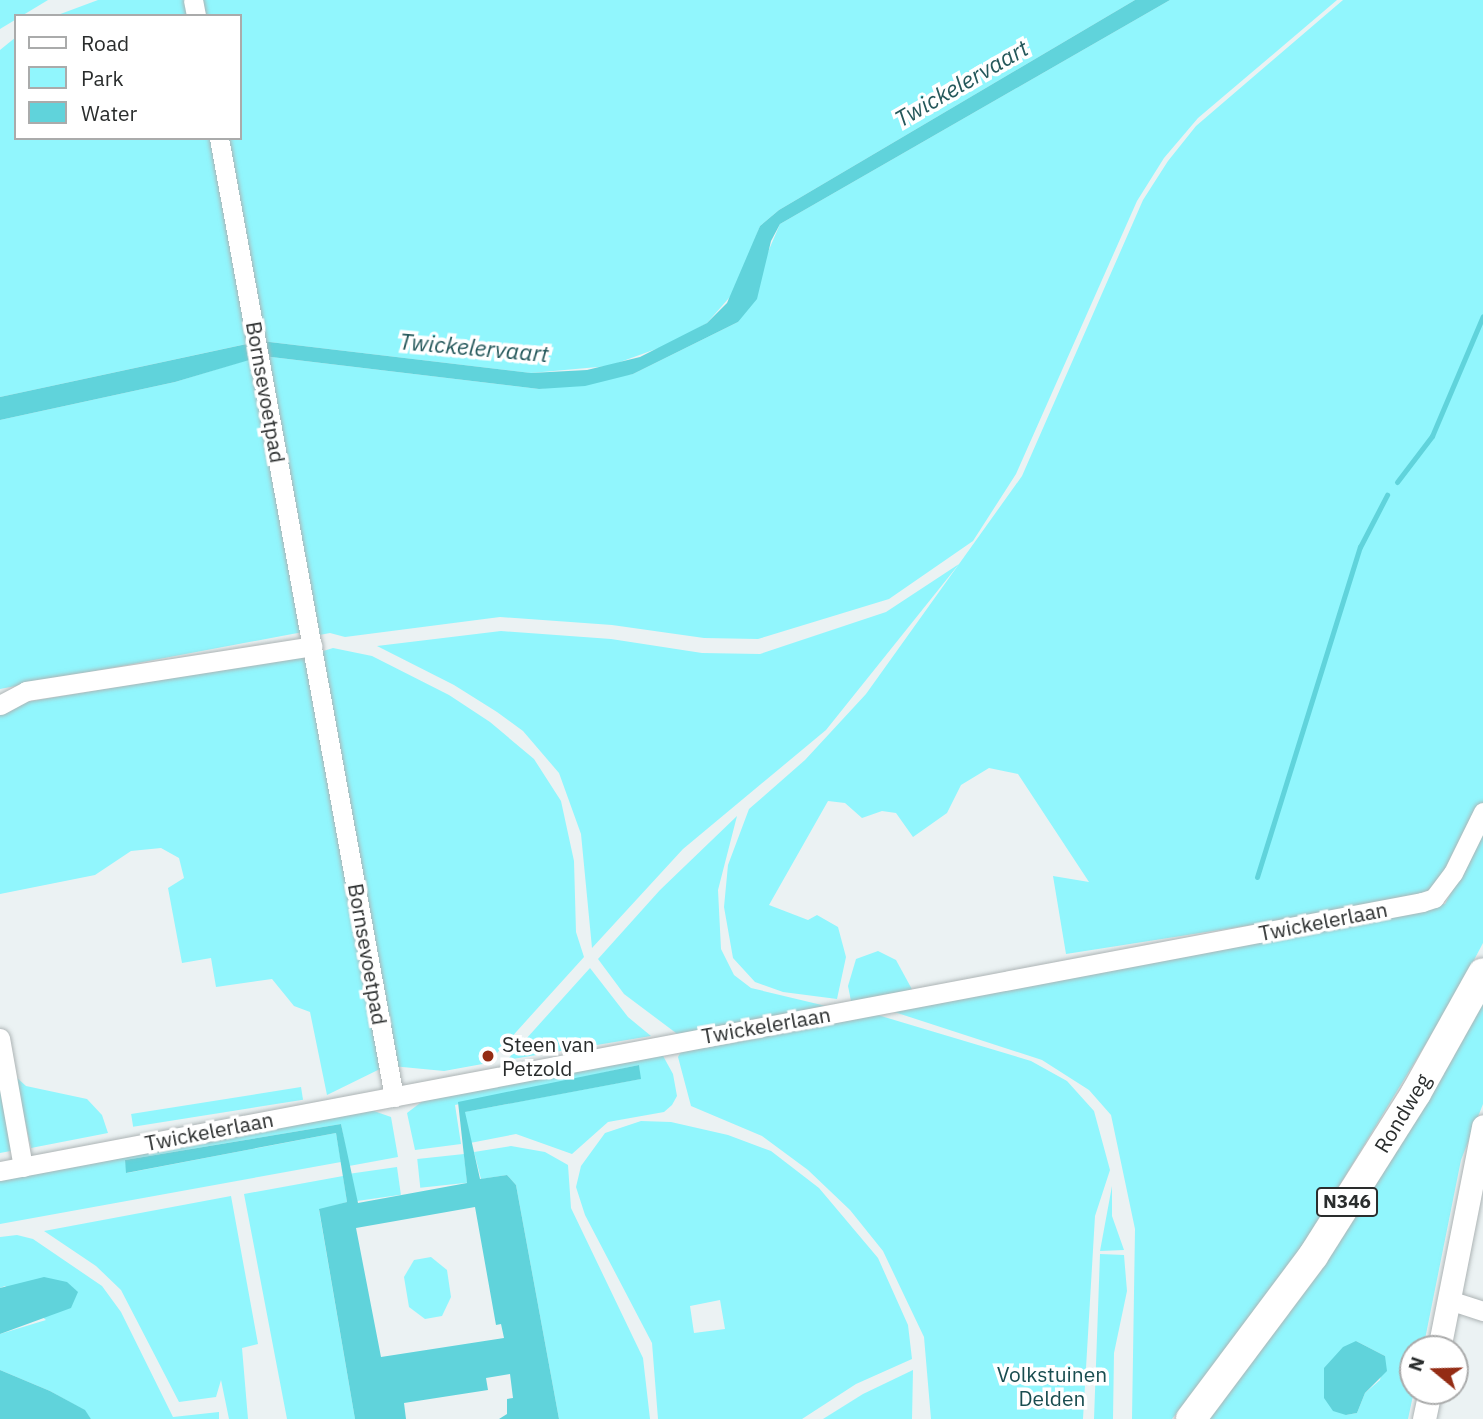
<!DOCTYPE html>
<style>
body{margin:0}
#map{position:relative;width:1483px;height:1419px;overflow:hidden;background:#ebf2f3;font-family:"IBM Plex Sans",sans-serif}
div>[style]{position:absolute}
.green>*{inset:0;background:#91f6fd;transform-origin:0 0}
.water>*{inset:0;background:#60d3db}
.stream>*{height:5px;margin:-2.5px;padding:0 2.5px;transform-origin:2.5px;border-radius:2.5px;background:#60d3db}
.roads{filter:drop-shadow(0 0 2px #adb4b5) drop-shadow(0 0 2px #adb4b5)}
.minor>*{height:19px;margin:-9.5px;padding:0 9.5px;transform-origin:9.5px;border-radius:9.5px;background:#fff}
.tertiary>*{height:23px;margin:-11.5px;padding:0 11.5px;transform-origin:11.5px;border-radius:11.5px;background:#fff}
.primary>*{height:30px;margin:-15px;padding:0 15px;transform-origin:15px;border-radius:15px;background:#fff}
.dots>*{width:19px;height:19px;translate:-50% -50%;box-sizing:border-box;border:4px solid #fff;border-radius:50%}
span{translate:-50% -50%;white-space:nowrap;text-align:center;line-height:1.15;-webkit-text-stroke:7px #fff;paint-order:stroke}
.shield-label span{padding:2px 5px;background:#fff;border:2px solid;border-radius:5px;-webkit-text-stroke-width:0}
.shield-label{font-size:19px;color:#2a2d2d;font-weight:700}
.street-label{font-size:21px;color:#2a2d2d}
.poi-label{font-size:21px;color:#2a2d2d}
.left{translate:0 -50%;text-align:left}
.park-label{font-size:21px;color:#194d50}
.water-label{font-size:23px;color:#25585b;font-style:italic}
.legend{position:absolute;left:14px;top:14px;width:228px;height:126px;box-sizing:border-box;background:#fff;border:2px solid #aaabab;margin:0;padding:9px 12px;list-style:none;font-size:21px;color:#2a2d2d}
.legend li{display:flex;align-items:center;gap:14px;height:35px}
.legend b{width:35px;border:2px solid #aaabab}
.north{position:absolute;left:1399px;top:1335px;width:70px;height:70px;box-sizing:border-box;background:#fff;border:2px solid #aaabab;border-radius:50%;rotate:289deg;font-size:19px;font-weight:700;line-height:28px;text-align:center;color:#2a2d2d}
.north::after{content:'';display:block;margin:auto;width:24px;height:32px;background:#942c14;clip-path:polygon(50% 0,100% 100%,50% 72%,0 100%)}
</style>
<div id="map">
<div class="green">
<i style="clip-path:polygon(0 0,48px 0,0 29px)"></i>
<i style="clip-path:polygon(98px 0,186px 0,189px 16px,55px 16px)"></i>
<i style="clip-path:polygon(199px 0,1135px 0,779px 210px,760px 226px,736px 290px,707px 323px,670px 344px,609px 366px,531px 373px,261px 341px,224px 138px,240px 138px,240px 16px,202px 16px)"></i>
<i style="clip-path:polygon(1170px 0,1337px 0,1198px 118px,1164px 158px,1137px 201px,1016px 474px,973px 541px,889px 599px,758px 639px,704px 638px,612px 625px,500px 617px,345px 637px,330px 633px,314px 636px,263px 356px,539px 389px,633px 374px,738px 322px,780px 224px)"></i>
<i style="clip-path:polygon(1343px 0,1483px 0,1483px 803px,1451px 870px,1423px 898px,1066px 954px,1053px 876px,1089px 882px,1018px 774px,989px 768px,961px 785px,947px 813px,913px 837px,896px 813px,882px 811px,862px 818px,845px 803px,828px 801px,769px 905px,808px 920px,817px 915px,838px 927px,846px 957px,837px 999px,783px 992px,755px 982px,733px 958px,724px 907px,728px 865px,749px 809px,805px 760px,866px 694px,1022px 476px,1143px 200px,1168px 161px,1196px 126px)"></i>
<i style="clip-path:polygon(16px 37px,16px 138px,212px 138px,251px 343px,0 397px,0 50px)"></i>
<i style="clip-path:polygon(254px 358px,303px 632px,0 689px,0 420px,175px 382px)"></i>
<i style="clip-path:polygon(959px 564px,826px 730px,683px 849px,592px 948px,581px 834px,559px 773px,523px 731px,497px 712px,454px 685px,377px 646px,501px 631px,611px 639px,702px 653px,760px 654px,886px 612px)"></i>
<i style="clip-path:polygon(333px 648px,372px 656px,449px 695px,490px 722px,534px 759px,561px 801px,574px 861px,576px 932px,584px 957px,488px 1063px,444px 1071px,392px 1066px,317px 653px)"></i>
<i style="clip-path:polygon(308px 655px,382px 1068px,327px 1095px,310px 1012px,294px 1006px,272px 979px,216px 987px,211px 958px,182px 963px,168px 888px,184px 878px,179px 858px,161px 848px,131px 851px,95px 875px,0 894px,0 712px,20px 703px)"></i>
<i style="clip-path:polygon(737px 816px,718px 890px,721px 949px,734px 975px,751px 988px,826px 1006px,680px 1036px,624px 994px,598px 959px,660px 890px)"></i>
<i style="clip-path:polygon(1483px 833px,1483px 943px,1455px 996px,1297px 1255px,1214px 1365px,1172px 1419px,1132px 1419px,1135px 1229px,1111px 1115px,1089px 1090px,1042px 1060px,882px 1008px,1445px 904px)"></i>
<i style="clip-path:polygon(878px 951px,896px 960px,914px 993px,851px 1001px,848px 986px,856px 959px)"></i>
<i style="clip-path:polygon(590px 968px,628px 1017px,651px 1036px,507px 1060px)"></i>
<i style="clip-path:polygon(evenodd,1483px 993px,1483px 1104px,1461px 1160px,1423px 1349px,1413px 1349px,1414px 1391px,1408px 1419px,1200px 1419px,1483px 993px,1356px 1341px,1385px 1356px,1380px 1380px,1365px 1393px,1357px 1413px,1346px 1415px,1356px 1341px)"></i>
<i style="clip-path:polygon(871px 1013px,1031px 1061px,1067px 1081px,1094px 1111px,1110px 1170px,1095px 1216px,1083px 1419px,931px 1419px,924px 1337px,883px 1251px,850px 1210px,808px 1170px,762px 1136px,691px 1106px,678px 1057px,682px 1050px)"></i>
<i style="clip-path:polygon(662px 1054px,673px 1074px,677px 1096px,672px 1105px,664px 1112px,608px 1122px,572px 1154px,516px 1134px,470px 1143px,464px 1112px,640px 1079px,639px 1065px,455px 1105px,461px 1144px,415px 1150px,407px 1113px,424px 1100px)"></i>
<i style="clip-path:polygon(0 1075px,16px 1150px,0 1153px)"></i>
<i style="clip-path:polygon(15px 1076px,26px 1086px,87px 1099px,102px 1115px,108px 1133px,31px 1148px)"></i>
<i style="left:301px;top:1087px;width:13px;height:172px;rotate:81deg"></i>
<i style="clip-path:polygon(371px 1110px,391px 1117px,398px 1157px,349px 1166px,341px 1124px,125px 1160px,127px 1173px,336px 1133px,341px 1162px,0 1224px,0 1176px)"></i>
<i style="clip-path:polygon(evenodd,641px 1121px,671px 1122px,728px 1135px,771px 1151px,819px 1188px,878px 1258px,908px 1325px,912px 1359px,856px 1384px,802px 1419px,658px 1419px,652px 1343px,585px 1215px,576px 1187px,581px 1166px,605px 1133px,641px 1121px,720px 1300px,725px 1329px,694px 1333px,690px 1306px,720px 1300px)"></i>
<i style="clip-path:polygon(511px 1146px,545px 1152px,568px 1165px,571px 1208px,643px 1358px,650px 1419px,559px 1419px,516px 1185px,507px 1175px,481px 1179px,474px 1152px)"></i>
<i style="left:464px;top:1154px;width:29px;height:47px;rotate:84deg"></i>
<i style="left:397px;top:1167px;width:28px;height:46px;rotate:82deg"></i>
<i style="clip-path:polygon(343px 1176px,347px 1202px,319px 1210px,355px 1419px,287px 1419px,244px 1194px)"></i>
<i style="clip-path:polygon(1112px 1186px,1112px 1216px,1124px 1250px,1100px 1251px)"></i>
<i style="clip-path:polygon(231px 1196px,258px 1344px,242px 1348px,248px 1419px,229px 1419px,221px 1380px,216px 1397px,179px 1402px,121px 1290px,96px 1266px,44px 1231px)"></i>
<i style="clip-path:polygon(17px 1235px,33px 1239px,102px 1286px,121px 1312px,173px 1417px,219px 1412px,219px 1419px,91px 1419px,84px 1410px,50px 1391px,0 1370px,0 1334px,46px 1320px,5px 1286px,0 1288px,0 1237px)"></i>
<i style="clip-path:polygon(1100px 1254px,1124px 1255px,1127px 1291px,1114px 1353px,1113px 1419px,1094px 1419px)"></i>
<i style="clip-path:polygon(431px 1257px,447px 1270px,451px 1297px,442px 1316px,425px 1319px,409px 1307px,404px 1277px,414px 1260px)"></i>
<i style="clip-path:polygon(913px 1370px,912px 1419px,823px 1419px,863px 1394px)"></i>
</div>
<div class="water">
<i style="clip-path:polygon(1135px 0,1170px 0,780px 224px,771px 241px,757px 299px,738px 322px,633px 374px,585px 386px,539px 389px,263px 356px,175px 382px,0 420px,0 397px,261px 341px,531px 373px,587px 370px,640px 357px,707px 323px,727px 303px,760px 226px,779px 210px)"></i>
<i style="clip-path:polygon(evenodd,639px 1065px,641px 1079px,465px 1112px,480px 1179px,507px 1175px,516px 1185px,559px 1419px,499px 1419px,507px 1414px,507px 1399px,513px 1398px,510px 1374px,486px 1378px,488px 1390px,404px 1403px,406px 1419px,355px 1419px,319px 1209px,347px 1202px,336px 1133px,126px 1173px,125px 1160px,341px 1124px,358px 1203px,467px 1183px,458px 1102px,639px 1065px,475px 1207px,496px 1325px,501px 1324px,504px 1338px,381px 1357px,356px 1228px,475px 1207px)"></i>
<i style="clip-path:polygon(44px 1277px,67px 1282px,78px 1292px,71px 1308px,0 1334px,0 1288px)"></i>
<i style="clip-path:polygon(1356px 1341px,1385px 1356px,1387px 1371px,1365px 1393px,1357px 1413px,1346px 1415px,1333px 1411px,1324px 1398px,1324px 1368px,1343px 1347px)"></i>
<i style="clip-path:polygon(0 1370px,50px 1391px,85px 1410px,91px 1419px,0 1419px)"></i>
</div>
<div class="stream">
<i style="left:1397px;top:482px;width:58px;rotate:-52.7deg"></i>
<i style="left:1432px;top:436px;width:130px;rotate:-67deg"></i>
<i style="left:1257px;top:877px;width:346px;rotate:-72.7deg"></i>
<i style="left:1360px;top:547px;width:59px;rotate:-62.6deg"></i>
</div>
<div class="roads">
<div class="minor">
<i style="left:193px;top:0;width:16px;rotate:79deg"></i>
<i style="left:219px;top:138px;width:975px;rotate:79.66deg"></i>
<i style="left:0;top:705px;width:30px;rotate:-28deg"></i>
<i style="left:26px;top:691px;width:290px;rotate:-8.9deg"></i>
<i style="left:0;top:1038px;width:131px;rotate:79.9deg"></i>
<i style="left:0;top:1171px;width:1447px;rotate:-10.71deg"></i>
<i style="left:1422px;top:902px;width:13px;rotate:-18deg"></i>
<i style="left:1434px;top:898px;width:31px;rotate:-53deg"></i>
<i style="left:1453px;top:873px;width:68px;rotate:-63.8deg"></i>
<i style="left:1449px;top:1300px;width:36px;rotate:18deg"></i>
</div>
<div class="tertiary">
<i style="left:1439px;top:1349px;width:227px;rotate:-78.8deg"></i>
<i style="left:1424px;top:1419px;width:29px;rotate:-78deg"></i>
</div>
<div class="primary">
<i style="left:1191px;top:1419px;width:204px;rotate:-53.2deg"></i>
<i style="left:1313px;top:1256px;width:193px;rotate:-57.7deg"></i>
<i style="left:1416px;top:1093px;width:137px;rotate:-60.8deg"></i>
</div>
</div>
<div class="dots">
<i style="left:488px;top:1056px;background:#942c14"></i>
</div>
<div class="shield-label">
<span style="left:1347px;top:1202px">N346</span>
</div>
<div class="street-label">
<span style="left:266px;top:392px;rotate:80deg">Bornsevoetpad</span>
<span style="left:1323px;top:921px;rotate:-11deg">Twickelerlaan</span>
<span style="left:368px;top:954px;rotate:80deg">Bornsevoetpad</span>
<span style="left:766px;top:1025px;rotate:-10deg">Twickelerlaan</span>
<span style="left:1402px;top:1113px;rotate:-59deg">Rondweg</span>
<span style="left:209px;top:1131px;rotate:-11deg">Twickelerlaan</span>
</div>
<div class="poi-label">
<span class="left" style="left:502px;top:1056px">Steen van<br>Petzold</span>
</div>
<div class="park-label">
<span style="left:1052px;top:1386px">Volkstuinen<br>Delden</span>
</div>
<div class="water-label">
<span style="left:961px;top:83px;rotate:-30deg">Twickelervaart</span>
<span style="left:474px;top:347px;rotate:5deg">Twickelervaart</span>
</div>
<ul class="legend">
<li><b style="height:9px;background:#fff"></b>Road</li>
<li><b style="height:19px;background:#91f6fd"></b>Park</li>
<li><b style="height:19px;background:#60d3db"></b>Water</li>
</ul>
<div class="north">N</div>
</div>
